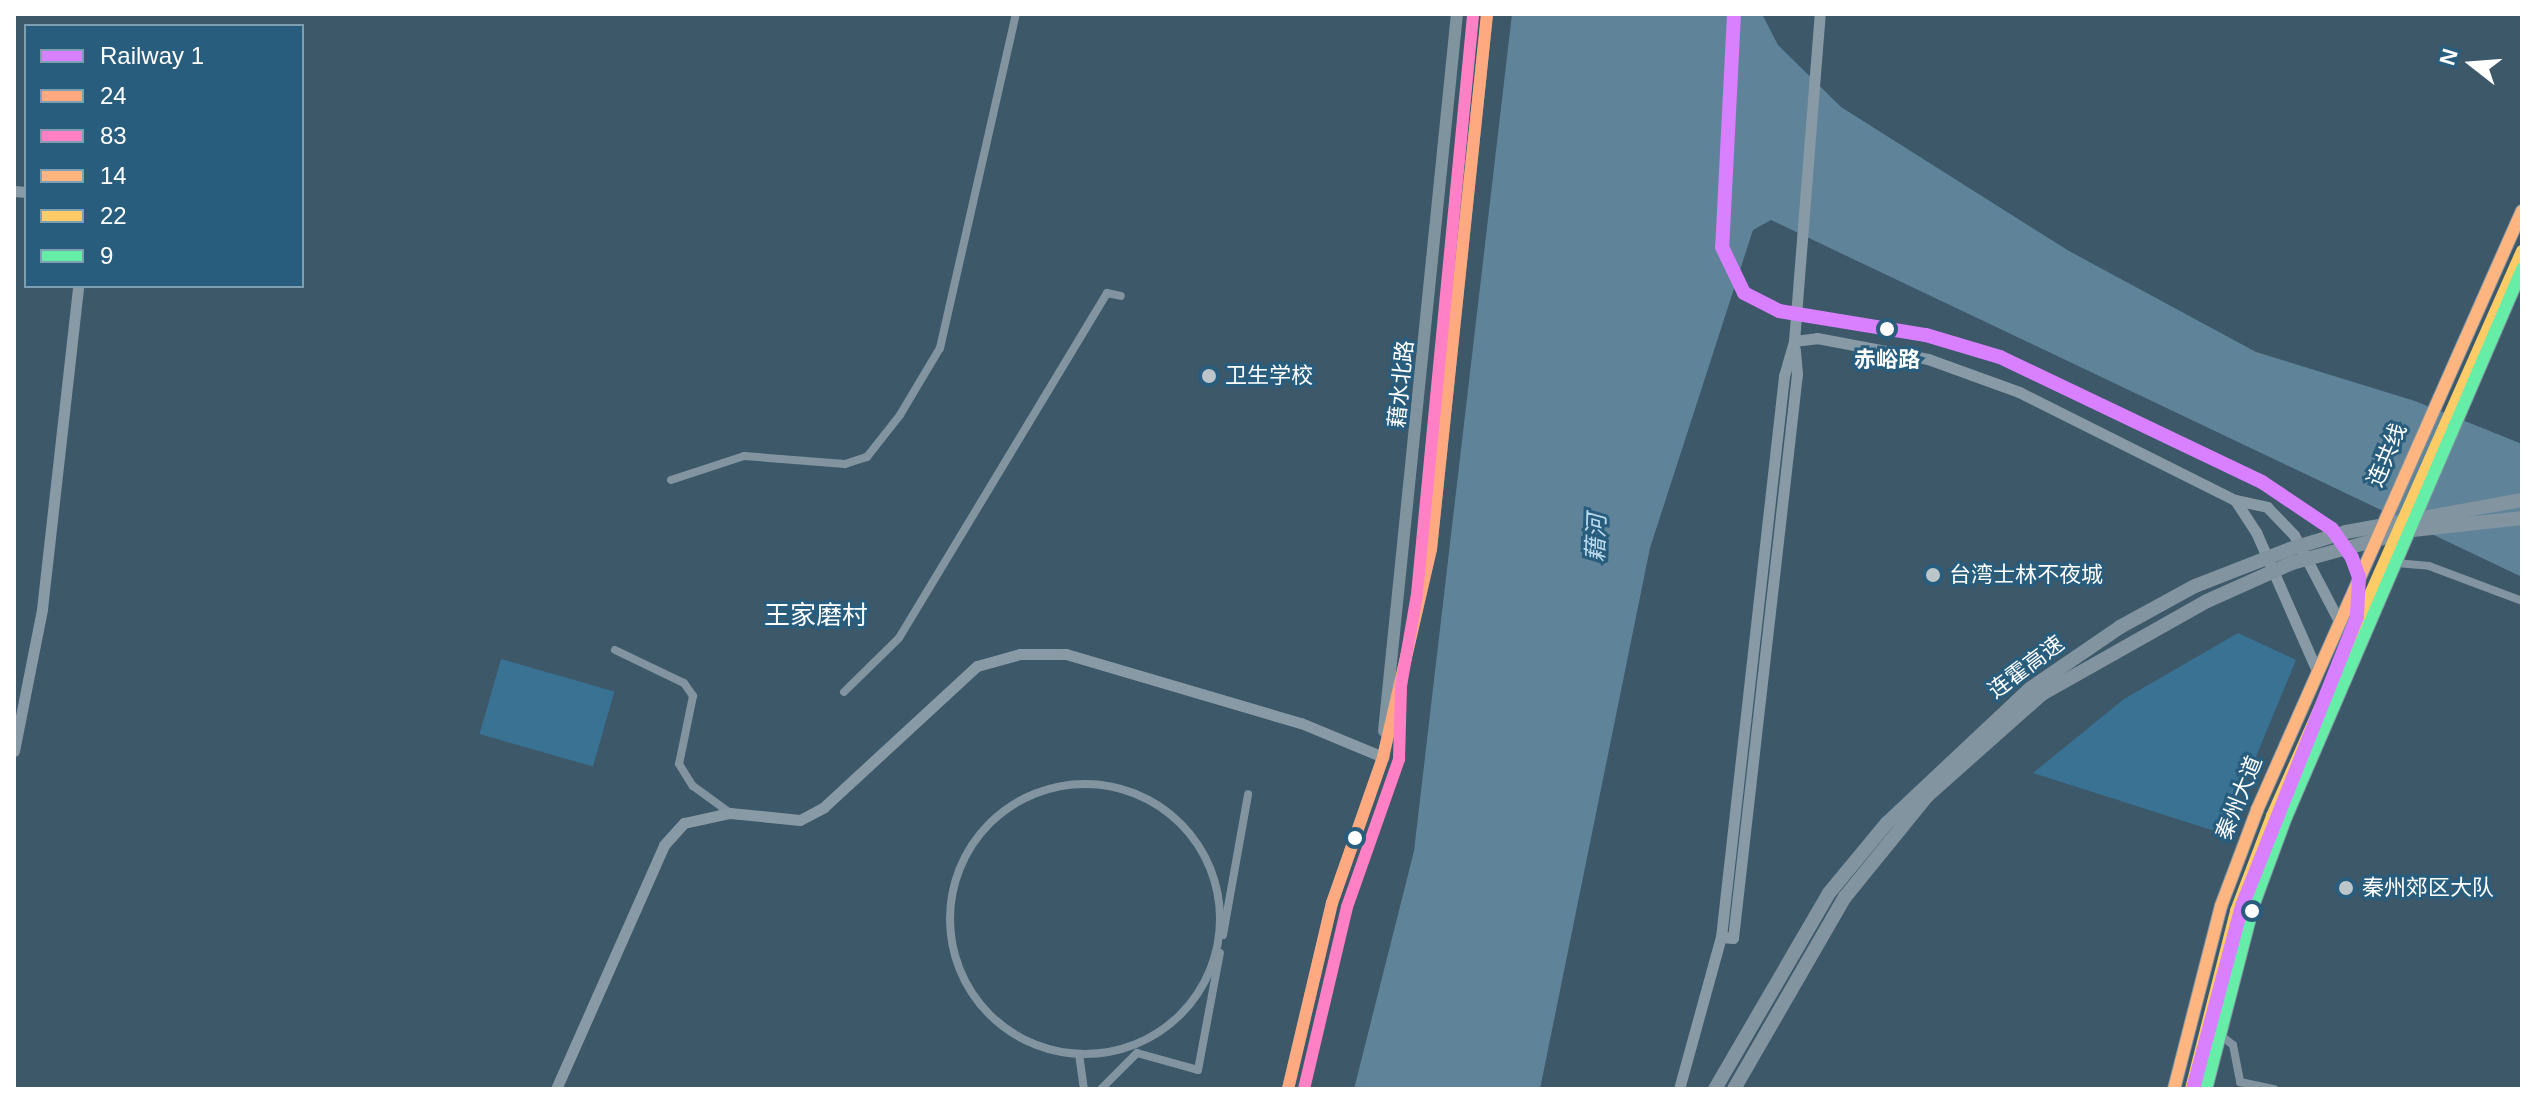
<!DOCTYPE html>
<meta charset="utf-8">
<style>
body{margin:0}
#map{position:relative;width:2536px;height:1103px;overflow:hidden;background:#3c5869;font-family:Arial,"Noto Sans SC",sans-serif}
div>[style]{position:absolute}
.green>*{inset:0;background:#397293;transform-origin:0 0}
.water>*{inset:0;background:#5f8399}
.street>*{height:8px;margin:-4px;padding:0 4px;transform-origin:4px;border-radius:4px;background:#8194a0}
.street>.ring{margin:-4px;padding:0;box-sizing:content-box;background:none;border:8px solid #8194a0;border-radius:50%}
.secondary>*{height:11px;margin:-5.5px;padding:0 5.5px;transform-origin:5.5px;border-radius:5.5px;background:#889aa5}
.primary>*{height:12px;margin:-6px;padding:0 6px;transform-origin:6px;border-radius:6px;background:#80949f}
.highway>*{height:14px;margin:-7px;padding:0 7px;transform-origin:7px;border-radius:7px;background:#8294a0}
.bus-1>*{height:12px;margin:-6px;padding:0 6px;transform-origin:6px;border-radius:6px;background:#ffa980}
.bus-2>*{height:12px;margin:-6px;padding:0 6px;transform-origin:6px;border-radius:6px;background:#ff80c5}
.bus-3>*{height:12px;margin:-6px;padding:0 6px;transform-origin:6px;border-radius:6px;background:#ffb580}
.bus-4>*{height:12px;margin:-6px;padding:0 6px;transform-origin:6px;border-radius:6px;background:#fdcc66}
.bus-5>*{height:12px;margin:-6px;padding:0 6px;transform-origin:6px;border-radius:6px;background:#66eda8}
.rail-1>*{height:14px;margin:-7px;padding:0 7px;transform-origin:7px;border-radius:7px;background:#d880ff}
.dots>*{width:22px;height:22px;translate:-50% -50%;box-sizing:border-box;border:4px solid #285d7d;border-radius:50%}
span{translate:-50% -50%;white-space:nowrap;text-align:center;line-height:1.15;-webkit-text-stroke:6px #285d7d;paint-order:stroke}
.stop-label{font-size:22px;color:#fff;font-weight:700}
.poi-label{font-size:22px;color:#fff}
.left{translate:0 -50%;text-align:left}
.street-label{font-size:22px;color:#fff}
.water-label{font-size:24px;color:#b9daec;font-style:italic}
.quarter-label{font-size:26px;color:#fff}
.frame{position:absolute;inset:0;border:16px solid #fff;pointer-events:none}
.legend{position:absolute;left:24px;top:24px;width:280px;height:264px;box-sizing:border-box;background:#285d7d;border:2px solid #7e9eb1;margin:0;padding:10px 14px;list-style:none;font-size:24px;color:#fff}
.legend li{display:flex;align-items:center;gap:16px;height:40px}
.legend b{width:40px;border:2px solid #7e9eb1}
.north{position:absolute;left:2432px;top:24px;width:80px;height:80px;-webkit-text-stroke:6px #285d7d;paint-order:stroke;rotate:287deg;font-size:22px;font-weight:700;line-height:32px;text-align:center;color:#fff}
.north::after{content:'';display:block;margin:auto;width:28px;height:36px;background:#fff;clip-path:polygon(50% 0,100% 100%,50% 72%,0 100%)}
</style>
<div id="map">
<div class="green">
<i style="clip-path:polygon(2238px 633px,2296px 660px,2224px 834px,2033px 773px,2124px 699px)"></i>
<i style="left:501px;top:659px;width:118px;height:78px;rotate:16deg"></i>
</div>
<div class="water">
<i style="clip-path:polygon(1512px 14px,1762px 14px,1778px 45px,1841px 107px,2069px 251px,2256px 352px,2415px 401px,2522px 444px,2522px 577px,1771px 220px,1753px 230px,1650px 548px,1540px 1089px,1354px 1089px,1414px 851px)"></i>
</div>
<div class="street">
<i style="left:671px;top:480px;width:77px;rotate:-18.2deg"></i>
<i style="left:744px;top:456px;width:101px;rotate:4.5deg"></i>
<i style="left:845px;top:464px;width:23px;rotate:-18deg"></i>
<i style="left:867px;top:457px;width:53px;rotate:-51.8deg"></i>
<i style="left:900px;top:415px;width:78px;rotate:-59.2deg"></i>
<i style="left:940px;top:348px;width:343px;rotate:-77.2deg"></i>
<i style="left:2396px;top:563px;width:33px;rotate:5deg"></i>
<i style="left:2429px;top:566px;width:99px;rotate:20.6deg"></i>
<i style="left:615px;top:650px;width:76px;rotate:25.6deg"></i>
<i style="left:684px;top:683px;width:16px;rotate:55deg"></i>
<i style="left:693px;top:696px;width:69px;rotate:101.6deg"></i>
<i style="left:679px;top:764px;width:26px;rotate:58deg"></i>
<i style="left:693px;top:786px;width:46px;rotate:36.1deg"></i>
<i style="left:844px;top:692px;width:77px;rotate:-44.5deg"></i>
<i style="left:899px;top:638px;width:403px;rotate:-58.9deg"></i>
<i style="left:1107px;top:293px;width:14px;rotate:12deg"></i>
<i class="ring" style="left:950px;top:784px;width:262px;height:262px"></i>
<i style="left:1223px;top:935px;width:143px;rotate:-79.9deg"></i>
<i style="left:2218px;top:1033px;width:19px;rotate:39deg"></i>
<i style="left:2233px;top:1045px;width:38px;rotate:79deg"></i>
<i style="left:2240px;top:1082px;width:35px;rotate:12deg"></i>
<i style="left:1079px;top:1054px;width:35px;rotate:82deg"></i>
<i style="left:1101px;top:1089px;width:51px;rotate:-45deg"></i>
<i style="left:1137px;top:1053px;width:63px;rotate:15.6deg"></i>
<i style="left:1198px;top:1070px;width:119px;rotate:-79.4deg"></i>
</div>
<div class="secondary">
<i style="left:14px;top:191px;width:12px;rotate:5deg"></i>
<i style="left:1794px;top:341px;width:23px;rotate:-7deg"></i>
<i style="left:1817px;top:338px;width:113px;rotate:10.7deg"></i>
<i style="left:1928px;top:359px;width:97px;rotate:19.9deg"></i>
<i style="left:2019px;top:392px;width:241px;rotate:26.6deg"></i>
<i style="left:2235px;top:500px;width:33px;rotate:12deg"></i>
<i style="left:2267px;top:507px;width:39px;rotate:46deg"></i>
<i style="left:2294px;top:535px;width:95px;rotate:62.4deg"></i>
<i style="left:2235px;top:500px;width:38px;rotate:57deg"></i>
<i style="left:2256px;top:532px;width:150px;rotate:66.3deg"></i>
<i style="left:14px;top:751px;width:145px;rotate:-78.8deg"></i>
<i style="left:42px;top:609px;width:325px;rotate:-83.6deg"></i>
<i style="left:1721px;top:937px;width:12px;rotate:5deg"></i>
<i style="left:1733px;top:938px;width:568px;rotate:-83.53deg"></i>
<i style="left:1797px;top:374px;width:25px;rotate:-95deg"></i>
<i style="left:556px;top:1089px;width:267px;rotate:-66.1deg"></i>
<i style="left:664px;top:845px;width:30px;rotate:-48deg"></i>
<i style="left:684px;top:823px;width:47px;rotate:-12.3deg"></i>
<i style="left:730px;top:813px;width:70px;rotate:5.7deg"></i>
<i style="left:800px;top:820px;width:27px;rotate:-28deg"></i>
<i style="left:824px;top:807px;width:208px;rotate:-42.7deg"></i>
<i style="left:977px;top:666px;width:45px;rotate:-15.6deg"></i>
<i style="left:1020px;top:654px;width:46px"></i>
<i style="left:1066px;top:654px;width:245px;rotate:16.4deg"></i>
<i style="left:1301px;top:723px;width:89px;rotate:22.5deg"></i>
<i style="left:1679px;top:1089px;width:158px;rotate:-74.6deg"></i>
<i style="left:1721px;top:937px;width:565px;rotate:-83.59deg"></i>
<i style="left:1784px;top:376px;width:36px;rotate:-74deg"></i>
<i style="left:1794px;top:341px;width:328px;rotate:-85.5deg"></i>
</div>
<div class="primary">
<i style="left:1384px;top:731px;width:721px;rotate:-84.19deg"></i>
<i style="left:1288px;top:1089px;width:191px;rotate:-76.7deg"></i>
<i style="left:1332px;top:903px;width:155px;rotate:-70.7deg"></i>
<i style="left:1383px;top:757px;width:213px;rotate:-77deg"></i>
<i style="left:1431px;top:549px;width:538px;rotate:-84.02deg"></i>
</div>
<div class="highway">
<i style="left:1715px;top:1089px;width:227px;rotate:-59.8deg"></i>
<i style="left:1829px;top:893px;width:91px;rotate:-50.4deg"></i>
<i style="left:1887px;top:823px;width:197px;rotate:-43.2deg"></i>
<i style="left:2031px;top:688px;width:108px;rotate:-34.4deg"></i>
<i style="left:2120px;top:627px;width:85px;rotate:-28.7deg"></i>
<i style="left:2195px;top:586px;width:102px;rotate:-21.3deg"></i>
<i style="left:2290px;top:549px;width:59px;rotate:-16.9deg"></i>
<i style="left:2346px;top:532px;width:179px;rotate:-10.3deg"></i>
<i style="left:1734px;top:1089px;width:222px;rotate:-60deg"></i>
<i style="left:1845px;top:897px;width:130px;rotate:-50.9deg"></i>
<i style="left:1927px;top:796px;width:154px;rotate:-41.6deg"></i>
<i style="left:2042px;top:694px;width:189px;rotate:-29.4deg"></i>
<i style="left:2207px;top:601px;width:93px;rotate:-24.1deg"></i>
<i style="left:2292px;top:563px;width:125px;rotate:-15.3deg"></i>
<i style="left:2413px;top:530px;width:110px;rotate:-6.3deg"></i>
<i style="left:2174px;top:1089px;width:189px;rotate:-75.6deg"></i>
<i style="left:2221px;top:906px;width:103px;rotate:-69.4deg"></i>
<i style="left:2257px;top:810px;width:655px;rotate:-66.14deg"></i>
<i style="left:2206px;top:1089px;width:189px;rotate:-75.6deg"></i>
<i style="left:2253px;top:906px;width:95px;rotate:-69.7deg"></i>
<i style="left:2286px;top:817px;width:597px;rotate:-66.7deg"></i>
</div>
<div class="bus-1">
<i style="left:1288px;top:1089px;width:191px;rotate:-76.7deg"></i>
<i style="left:1332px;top:903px;width:155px;rotate:-70.7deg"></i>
<i style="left:1383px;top:757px;width:213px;rotate:-77deg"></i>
<i style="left:1431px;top:549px;width:538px;rotate:-84.02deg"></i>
</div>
<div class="bus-2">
<i style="left:1304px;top:1089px;width:187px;rotate:-76.7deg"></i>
<i style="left:1347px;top:907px;width:157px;rotate:-70.6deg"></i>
<i style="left:1399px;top:759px;width:73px;rotate:-88.4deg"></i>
<i style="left:1401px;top:686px;width:93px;rotate:-80.1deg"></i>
<i style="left:1417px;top:594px;width:581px;rotate:-84.47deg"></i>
</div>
<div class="bus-3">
<i style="left:2174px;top:1089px;width:189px;rotate:-75.6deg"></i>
<i style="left:2221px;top:906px;width:103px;rotate:-69.4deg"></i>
<i style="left:2257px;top:810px;width:655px;rotate:-66.14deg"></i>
</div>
<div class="bus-4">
<i style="left:2191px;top:1089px;width:184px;rotate:-75.8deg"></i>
<i style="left:2236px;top:911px;width:102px;rotate:-69.2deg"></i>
<i style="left:2272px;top:816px;width:618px;rotate:-66.13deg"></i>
</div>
<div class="bus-5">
<i style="left:2206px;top:1089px;width:189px;rotate:-75.6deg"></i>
<i style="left:2253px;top:906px;width:95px;rotate:-69.7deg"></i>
<i style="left:2286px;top:817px;width:597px;rotate:-66.7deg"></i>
</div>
<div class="rail-1">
<i style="left:1734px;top:14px;width:233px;rotate:92.9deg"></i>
<i style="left:1722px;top:247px;width:51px;rotate:64.4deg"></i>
<i style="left:1744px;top:293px;width:39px;rotate:27deg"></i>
<i style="left:1779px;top:311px;width:149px;rotate:9.3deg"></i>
<i style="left:1926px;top:335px;width:77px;rotate:16.6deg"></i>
<i style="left:2000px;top:357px;width:290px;rotate:25.5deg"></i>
<i style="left:2262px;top:482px;width:84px;rotate:33.9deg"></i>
<i style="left:2332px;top:529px;width:35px;rotate:55deg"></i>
<i style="left:2352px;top:558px;width:20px;rotate:70deg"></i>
<i style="left:2359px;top:577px;width:40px;rotate:92.9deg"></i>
<i style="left:2357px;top:617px;width:311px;rotate:111.7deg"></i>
<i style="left:2242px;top:906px;width:189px;rotate:105deg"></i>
</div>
<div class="dots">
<i style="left:1887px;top:329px;background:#fff"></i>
<i style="left:1209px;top:376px;background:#bbc5ca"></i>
<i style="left:1933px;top:575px;background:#bbc5ca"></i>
<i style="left:1355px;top:838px;background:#fff"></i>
<i style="left:2346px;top:888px;background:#bbc5ca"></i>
<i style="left:2252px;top:911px;background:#fff"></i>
</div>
<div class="stop-label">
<span style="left:1887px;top:360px">赤峪路</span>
</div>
<div class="poi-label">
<span class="left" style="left:1225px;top:376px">卫生学校</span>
<span class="left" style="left:1949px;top:575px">台湾士林不夜城</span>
<span class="left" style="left:2362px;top:888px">秦州郊区大队</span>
</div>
<div class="street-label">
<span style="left:1401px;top:384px;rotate:-84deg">藉水北路</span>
<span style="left:2387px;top:455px;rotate:-67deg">连共线</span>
<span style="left:2026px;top:667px;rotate:-37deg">连霍高速</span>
<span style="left:2239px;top:798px;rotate:-68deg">秦州大道</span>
</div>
<div class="water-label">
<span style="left:1596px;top:538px;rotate:-88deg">藉河</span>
</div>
<div class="quarter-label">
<span style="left:816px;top:616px">王家磨村</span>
</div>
<div class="frame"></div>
<ul class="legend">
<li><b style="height:10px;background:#d880ff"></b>Railway 1</li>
<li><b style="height:10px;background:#ffa980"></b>24</li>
<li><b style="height:10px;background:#ff80c5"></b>83</li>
<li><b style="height:10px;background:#ffb580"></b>14</li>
<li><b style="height:10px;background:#fdcc66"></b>22</li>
<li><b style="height:10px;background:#66eda8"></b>9</li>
</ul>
<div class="north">N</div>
</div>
